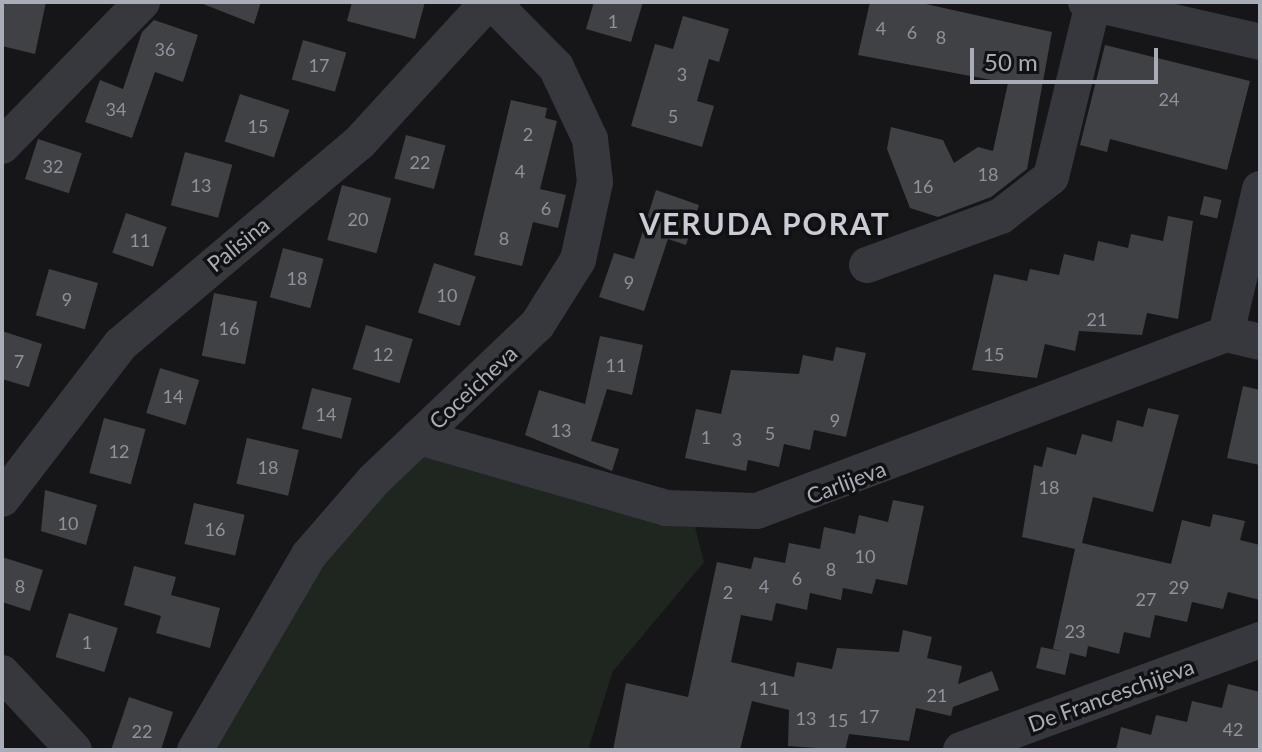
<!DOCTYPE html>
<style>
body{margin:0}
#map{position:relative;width:1262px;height:752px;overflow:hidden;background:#161618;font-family:Lato,sans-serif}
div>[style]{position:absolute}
.green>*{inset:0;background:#1e261f}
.building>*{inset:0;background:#404145;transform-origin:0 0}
.minor>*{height:36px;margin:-18px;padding:0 18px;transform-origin:18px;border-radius:18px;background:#37383d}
span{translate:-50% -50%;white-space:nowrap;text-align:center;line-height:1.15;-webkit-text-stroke:7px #111113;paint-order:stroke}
.number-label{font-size:18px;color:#8e929b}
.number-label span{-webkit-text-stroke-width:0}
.street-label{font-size:22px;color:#a8adb8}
.district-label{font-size:30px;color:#c9ccd4;font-weight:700;letter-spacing:2px}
.frame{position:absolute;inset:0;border:4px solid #a8adb8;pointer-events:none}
.scale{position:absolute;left:970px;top:48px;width:188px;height:36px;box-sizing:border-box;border:4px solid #a8adb8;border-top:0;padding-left:10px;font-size:24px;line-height:28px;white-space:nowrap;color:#a8adb8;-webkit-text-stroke:6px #111113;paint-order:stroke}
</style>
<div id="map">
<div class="green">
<i style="clip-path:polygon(420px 453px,695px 527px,704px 562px,613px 671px,588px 750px,215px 750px,309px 582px)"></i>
</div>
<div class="building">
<i style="clip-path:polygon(15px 2px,46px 2px,35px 54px,2px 46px,2px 5px)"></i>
<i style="clip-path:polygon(198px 2px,261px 2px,254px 24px)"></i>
<i style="clip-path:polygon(352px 2px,425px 2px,415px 39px,347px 21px)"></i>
<i style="clip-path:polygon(594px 2px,643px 2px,631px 42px,586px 29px)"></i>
<i style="clip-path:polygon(870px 2px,917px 2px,1052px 32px,1027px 169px,991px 197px,938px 217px,910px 208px,887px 149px,891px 127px,943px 140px,954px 163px,978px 147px,993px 151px,1008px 83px,858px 55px)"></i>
<i style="clip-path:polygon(683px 16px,729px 29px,719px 62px,709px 59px,697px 101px,714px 106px,702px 147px,631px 126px,655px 44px,673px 49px)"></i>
<i style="clip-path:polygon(154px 20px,198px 35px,183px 82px,155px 72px,132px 138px,85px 122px,100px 80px,123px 89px,142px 32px)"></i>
<i style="left:303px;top:40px;width:45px;height:41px;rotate:16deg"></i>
<i style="clip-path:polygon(1105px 45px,1250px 81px,1227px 170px,1110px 139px,1107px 152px,1080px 145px)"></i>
<i style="left:240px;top:94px;width:52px;height:50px;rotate:18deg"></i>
<i style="clip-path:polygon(511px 100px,547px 108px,545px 118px,557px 121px,540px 189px,566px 195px,558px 228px,533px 222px,522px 266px,474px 255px)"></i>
<i style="left:406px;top:135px;width:41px;height:45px;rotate:15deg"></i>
<i style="left:38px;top:139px;width:46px;height:42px;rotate:18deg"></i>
<i style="left:185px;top:152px;width:49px;height:55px;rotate:15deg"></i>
<i style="left:342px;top:185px;width:51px;height:57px;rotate:15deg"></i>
<i style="clip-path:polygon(656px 190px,699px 205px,686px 245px,668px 239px,644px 311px,599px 297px,614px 253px,634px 259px)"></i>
<i style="left:1204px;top:196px;width:18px;height:19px;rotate:13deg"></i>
<i style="left:126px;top:213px;width:43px;height:42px;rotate:19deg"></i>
<i style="clip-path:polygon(1168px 216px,1193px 221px,1178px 319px,1147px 313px,1142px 335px,1079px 331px,1075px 351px,1045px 344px,1037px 378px,972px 370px,994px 274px,1027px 281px,1030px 269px,1059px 275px,1064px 254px,1094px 261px,1098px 241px,1128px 248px,1131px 234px,1163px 241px)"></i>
<i style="left:283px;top:248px;width:42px;height:51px;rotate:15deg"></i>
<i style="left:434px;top:263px;width:44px;height:52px;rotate:18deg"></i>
<i style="left:49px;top:269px;width:51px;height:48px;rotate:16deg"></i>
<i style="left:214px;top:293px;width:44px;height:64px;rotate:11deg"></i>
<i style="left:366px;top:325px;width:49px;height:46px;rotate:17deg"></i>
<i style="clip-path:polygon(2px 331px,42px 344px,29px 387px,2px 379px)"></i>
<i style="clip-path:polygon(600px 336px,643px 345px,632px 395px,607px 389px,591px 441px,619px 449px,612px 471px,525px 435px,539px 390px,585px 404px)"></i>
<i style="clip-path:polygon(836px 347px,866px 353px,846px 437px,814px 430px,810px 450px,784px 444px,779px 467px,748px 460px,746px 471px,685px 458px,696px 409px,721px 414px,731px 370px,799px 374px,803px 355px,833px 361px)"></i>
<i style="left:160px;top:368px;width:41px;height:47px;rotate:17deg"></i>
<i style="clip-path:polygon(1243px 386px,1260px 390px,1260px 465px,1227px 458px)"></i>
<i style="left:312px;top:388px;width:41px;height:42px;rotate:14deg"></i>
<i style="clip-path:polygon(1148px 408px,1179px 415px,1153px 512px,1093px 497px,1082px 543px,1171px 564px,1182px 520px,1210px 527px,1213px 514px,1245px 521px,1240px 540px,1260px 545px,1260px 600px,1228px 592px,1223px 609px,1192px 602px,1187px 622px,1155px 615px,1150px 638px,1124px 632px,1119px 654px,1088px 646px,1086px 657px,1070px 653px,1065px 675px,1036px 668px,1041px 647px,1065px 652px,1053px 649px,1075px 549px,1022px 537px,1034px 465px,1042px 467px,1047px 447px,1076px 455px,1082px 434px,1112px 442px,1117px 420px,1143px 427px)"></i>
<i style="left:104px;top:418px;width:43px;height:57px;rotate:15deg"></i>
<i style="left:247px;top:438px;width:53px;height:47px;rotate:13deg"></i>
<i style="clip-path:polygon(45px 490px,97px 505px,86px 545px,41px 531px)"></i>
<i style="clip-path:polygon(893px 500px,924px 506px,907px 585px,876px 579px,872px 594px,843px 588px,841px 600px,810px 593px,807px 610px,776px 603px,772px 621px,741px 615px,731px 662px,794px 677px,797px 662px,832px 669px,837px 648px,899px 652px,903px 630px,932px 637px,927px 658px,962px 666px,958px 684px,992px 671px,999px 690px,953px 707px,951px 716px,916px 708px,909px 741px,849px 734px,845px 750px,788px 746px,789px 710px,752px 701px,740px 750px,613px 750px,626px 683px,688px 697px,717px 562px,751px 569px,754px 557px,785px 563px,789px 543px,820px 549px,824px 527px,855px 534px,859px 515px,888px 522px)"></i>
<i style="left:194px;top:503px;width:52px;height:42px;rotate:13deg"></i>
<i style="clip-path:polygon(2px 557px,43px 570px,30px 611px,2px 602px)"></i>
<i style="clip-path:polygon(134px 566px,176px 577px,171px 595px,220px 608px,210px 648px,156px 633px,161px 616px,124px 605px)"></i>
<i style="left:69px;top:613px;width:51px;height:46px;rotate:17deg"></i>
<i style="clip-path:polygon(1228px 684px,1260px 692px,1260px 750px,1116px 750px,1121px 727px,1151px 735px,1156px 715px,1187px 722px,1192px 701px,1222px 708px)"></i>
<i style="clip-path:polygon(129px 697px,173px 712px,161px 750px,111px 750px)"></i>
</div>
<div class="minor">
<i style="left:1086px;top:2px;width:179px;rotate:12.9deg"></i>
<i style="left:2px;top:146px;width:201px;rotate:-45.8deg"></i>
<i style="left:867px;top:265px;width:143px;rotate:-20.1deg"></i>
<i style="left:1001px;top:216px;width:63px;rotate:-38deg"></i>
<i style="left:1051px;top:177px;width:178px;rotate:-76.4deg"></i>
<i style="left:1226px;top:334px;width:149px;rotate:-76.8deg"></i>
<i style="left:419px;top:437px;width:257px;rotate:16deg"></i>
<i style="left:666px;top:508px;width:91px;rotate:1.9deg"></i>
<i style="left:757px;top:511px;width:501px;rotate:-20.68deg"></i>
<i style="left:1226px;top:334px;width:35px;rotate:13deg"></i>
<i style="left:2px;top:499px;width:195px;rotate:-52.5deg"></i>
<i style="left:121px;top:344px;width:312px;rotate:-40.2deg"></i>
<i style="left:359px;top:143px;width:191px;rotate:-47.5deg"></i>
<i style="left:2px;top:673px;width:105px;rotate:46.9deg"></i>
<i style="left:195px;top:750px;width:226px;rotate:-59.7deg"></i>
<i style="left:309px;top:555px;width:99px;rotate:-49.1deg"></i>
<i style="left:374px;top:480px;width:225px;rotate:-43.6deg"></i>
<i style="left:537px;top:325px;width:77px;rotate:-57.8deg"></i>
<i style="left:578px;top:260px;width:80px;rotate:-77.7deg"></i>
<i style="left:595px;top:182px;width:43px;rotate:-96.6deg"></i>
<i style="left:590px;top:139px;width:80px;rotate:-115.3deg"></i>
<i style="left:556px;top:67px;width:91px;rotate:-134.6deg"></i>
<i style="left:961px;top:750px;width:319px;rotate:-20.2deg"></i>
</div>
<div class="number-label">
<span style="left:613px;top:21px">1</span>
<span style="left:881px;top:28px">4</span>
<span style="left:912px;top:32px">6</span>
<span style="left:941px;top:37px">8</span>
<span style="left:165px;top:49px">36</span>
<span style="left:319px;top:65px">17</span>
<span style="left:682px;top:74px">3</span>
<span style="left:1169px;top:99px">24</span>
<span style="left:116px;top:109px">34</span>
<span style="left:673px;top:116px">5</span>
<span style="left:258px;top:126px">15</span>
<span style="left:528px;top:134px">2</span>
<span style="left:420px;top:162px">22</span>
<span style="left:53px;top:166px">32</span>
<span style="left:520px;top:171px">4</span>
<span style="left:988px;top:174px">18</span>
<span style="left:201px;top:185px">13</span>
<span style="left:923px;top:186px">16</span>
<span style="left:546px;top:208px">6</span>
<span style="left:358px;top:219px">20</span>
<span style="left:504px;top:238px">8</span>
<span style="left:140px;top:240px">11</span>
<span style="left:297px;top:278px">18</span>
<span style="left:629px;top:282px">9</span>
<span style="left:447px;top:295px">10</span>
<span style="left:67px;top:299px">9</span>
<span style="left:1097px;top:319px">21</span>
<span style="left:229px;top:328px">16</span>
<span style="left:383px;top:354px">12</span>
<span style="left:994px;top:354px">15</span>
<span style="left:19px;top:361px">7</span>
<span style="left:616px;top:365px">11</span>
<span style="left:173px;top:396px">14</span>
<span style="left:326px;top:414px">14</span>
<span style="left:835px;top:420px">9</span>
<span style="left:561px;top:430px">13</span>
<span style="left:770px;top:433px">5</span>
<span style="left:706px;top:437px">1</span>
<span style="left:737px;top:439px">3</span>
<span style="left:119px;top:451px">12</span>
<span style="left:268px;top:467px">18</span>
<span style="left:1049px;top:487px">18</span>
<span style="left:68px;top:523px">10</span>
<span style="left:215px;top:529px">16</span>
<span style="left:865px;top:556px">10</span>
<span style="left:831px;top:569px">8</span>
<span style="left:797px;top:578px">6</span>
<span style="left:20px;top:586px">8</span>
<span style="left:764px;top:586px">4</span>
<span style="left:1179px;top:587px">29</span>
<span style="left:728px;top:592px">2</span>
<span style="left:1146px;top:599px">27</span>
<span style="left:1075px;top:631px">23</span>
<span style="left:87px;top:642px">1</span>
<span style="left:769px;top:688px">11</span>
<span style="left:937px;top:695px">21</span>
<span style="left:869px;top:716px">17</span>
<span style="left:806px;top:718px">13</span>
<span style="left:838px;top:720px">15</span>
<span style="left:1233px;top:729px">42</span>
<span style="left:142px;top:731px">22</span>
</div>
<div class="street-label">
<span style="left:238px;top:244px;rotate:-39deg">Palisina</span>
<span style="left:473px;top:387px;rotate:-43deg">Coceicheva</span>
<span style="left:846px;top:482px;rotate:-21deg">Carlijeva</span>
<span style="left:1111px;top:695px;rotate:-20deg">De Franceschijeva</span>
</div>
<div class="district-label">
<span style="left:765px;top:223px">VERUDA PORAT</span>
</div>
<div class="frame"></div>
<div class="scale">50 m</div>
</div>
